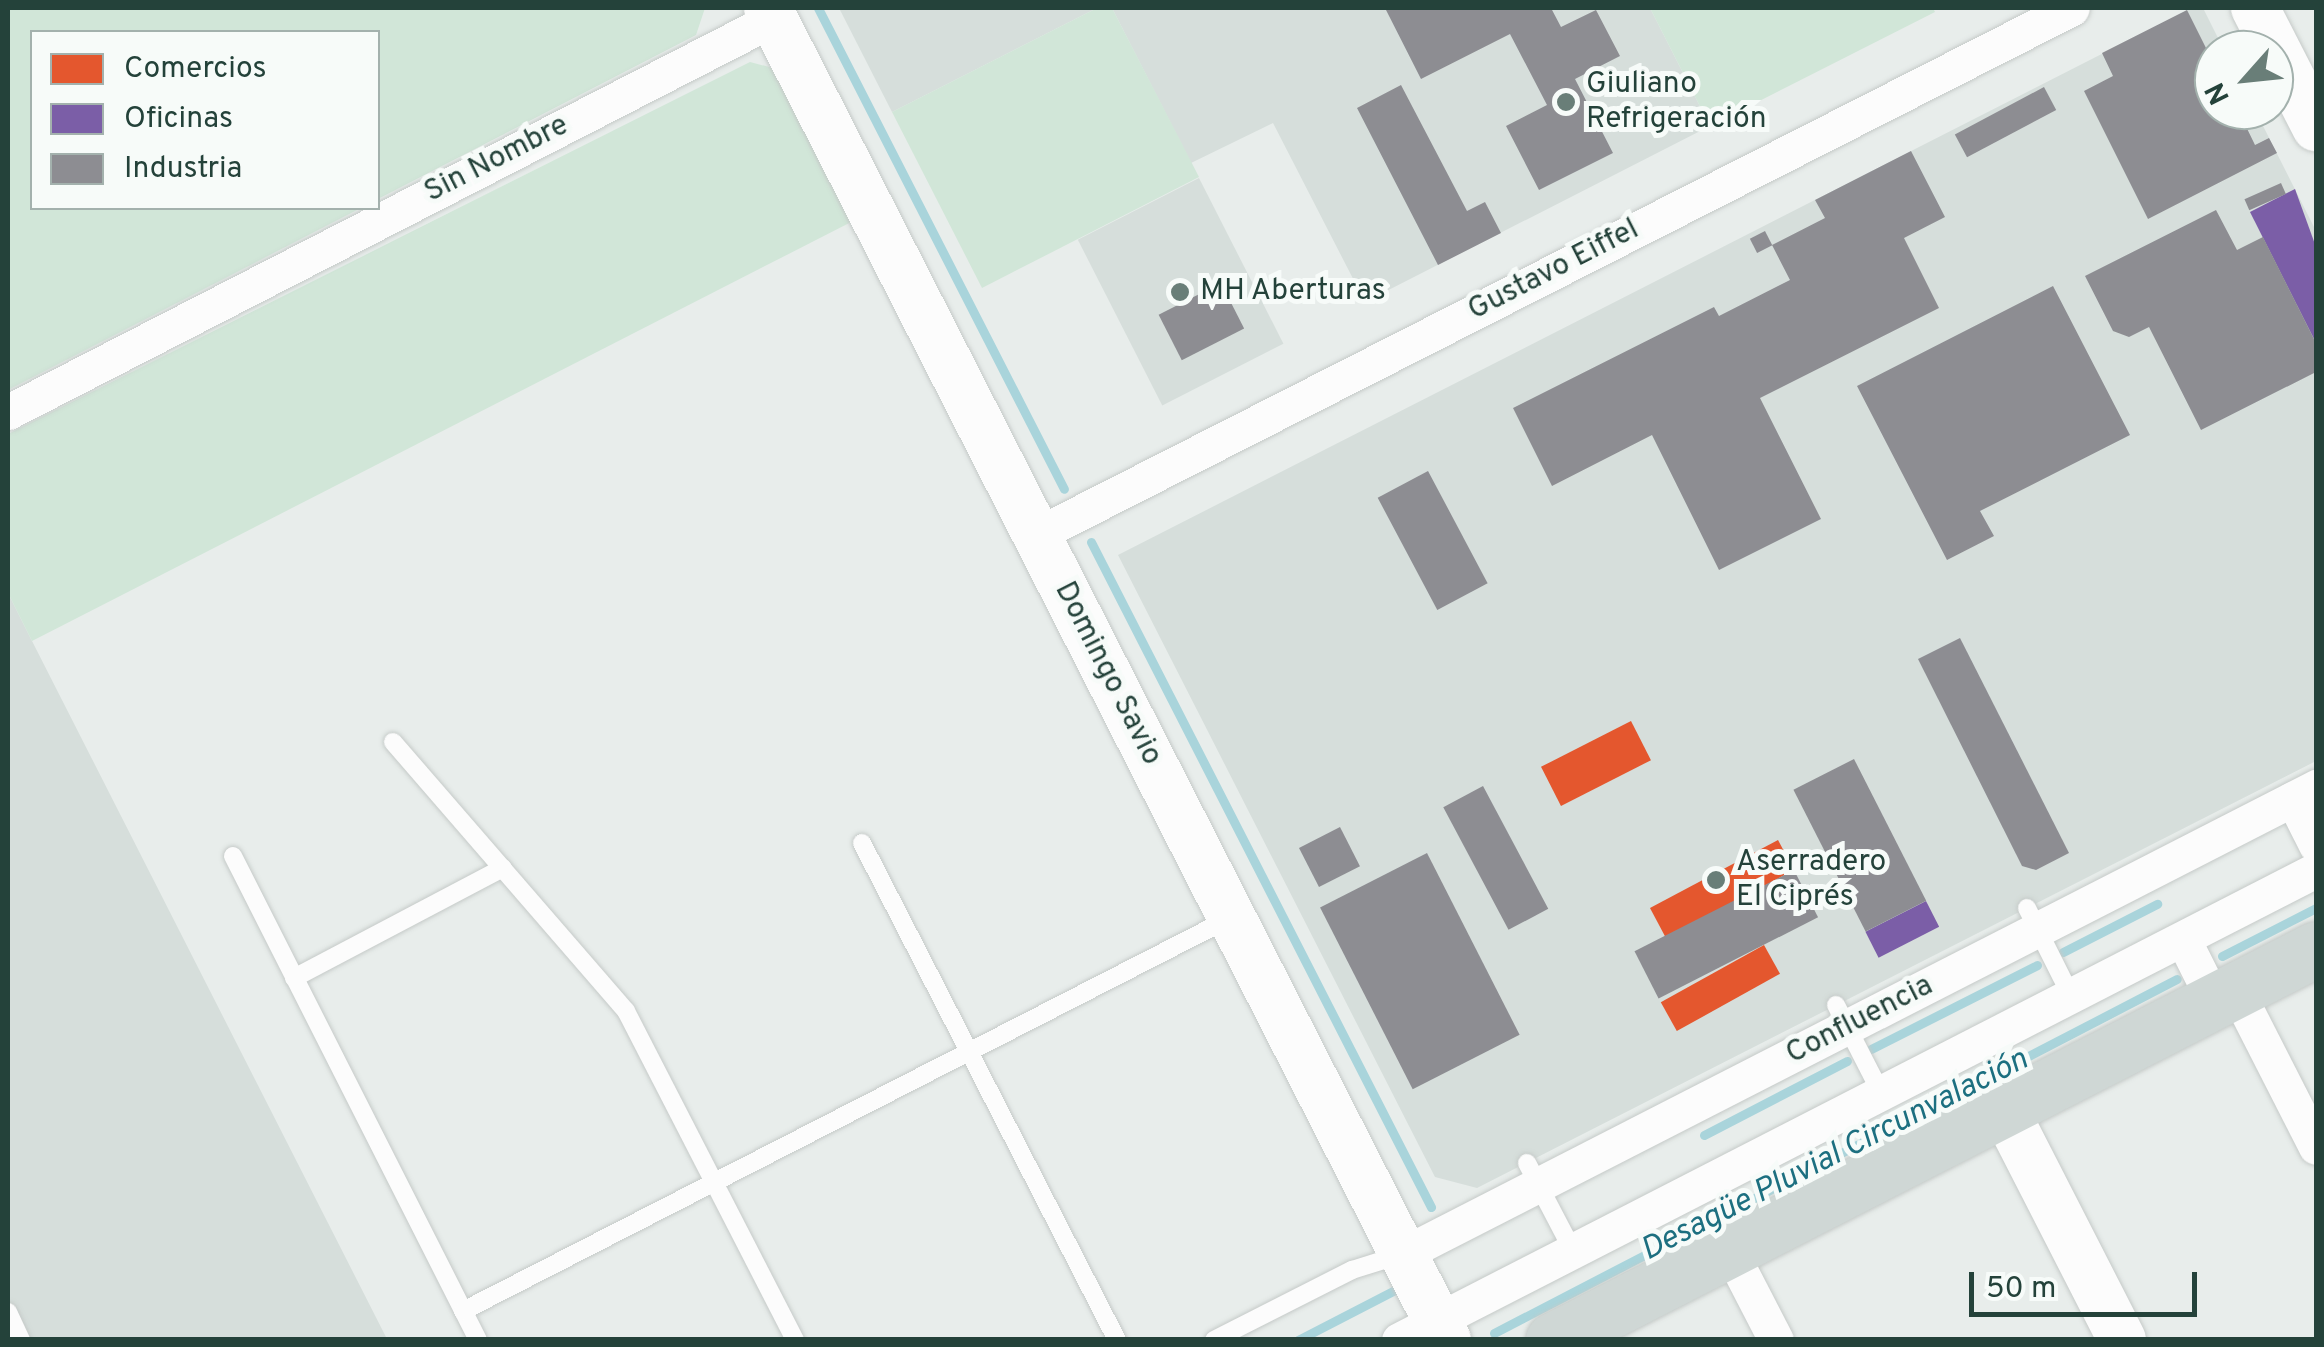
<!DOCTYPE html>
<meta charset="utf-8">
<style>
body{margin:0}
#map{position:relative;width:2324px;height:1347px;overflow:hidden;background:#e8edeb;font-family:Overpass,sans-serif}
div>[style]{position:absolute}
.built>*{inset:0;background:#d6dedb;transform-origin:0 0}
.green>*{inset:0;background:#d1e6d8}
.shops>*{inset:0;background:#e4572e;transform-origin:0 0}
.offices>*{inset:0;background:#7b5ea7;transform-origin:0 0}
.industry>*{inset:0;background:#8d8d92;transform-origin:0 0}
.stream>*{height:9px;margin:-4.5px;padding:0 4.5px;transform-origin:4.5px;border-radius:4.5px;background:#a9d4db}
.roads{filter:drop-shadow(0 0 2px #c5cac8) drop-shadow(0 0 2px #c5cac8)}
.lane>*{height:18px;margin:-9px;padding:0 9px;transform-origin:9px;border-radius:9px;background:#fcfcfc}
.street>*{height:35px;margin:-17.5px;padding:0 17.5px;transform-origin:17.5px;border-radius:17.5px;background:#fcfcfc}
.secondary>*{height:48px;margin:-24px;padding:0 24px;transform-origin:24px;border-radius:24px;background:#fcfcfc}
.primary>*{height:55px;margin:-27.5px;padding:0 27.5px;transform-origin:27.5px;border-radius:27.5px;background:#cfd7d5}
.dots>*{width:28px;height:28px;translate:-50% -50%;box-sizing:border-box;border:5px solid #f7fbf9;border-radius:50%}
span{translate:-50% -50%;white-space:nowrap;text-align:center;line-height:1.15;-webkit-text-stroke:10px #f7fbf9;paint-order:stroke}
.poi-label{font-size:30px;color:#24423a}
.left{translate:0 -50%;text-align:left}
.street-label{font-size:30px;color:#24423a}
.water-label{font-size:32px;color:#1c6f80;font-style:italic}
.frame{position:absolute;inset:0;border:10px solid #24423a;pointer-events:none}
.legend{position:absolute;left:30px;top:30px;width:350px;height:180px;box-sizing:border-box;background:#f7fbf9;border:2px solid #a3b1ad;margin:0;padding:12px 18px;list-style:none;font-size:30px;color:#24423a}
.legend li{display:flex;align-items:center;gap:20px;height:50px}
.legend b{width:50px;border:2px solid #a3b1ad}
.north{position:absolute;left:2194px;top:30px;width:100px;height:100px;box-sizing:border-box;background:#f7fbf9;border:2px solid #a3b1ad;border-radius:50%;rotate:243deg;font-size:28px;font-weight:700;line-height:40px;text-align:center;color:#24423a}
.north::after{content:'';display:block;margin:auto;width:35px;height:45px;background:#697e78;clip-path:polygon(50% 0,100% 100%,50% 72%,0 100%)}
.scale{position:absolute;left:1969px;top:1272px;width:228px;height:45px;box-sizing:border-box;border:5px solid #24423a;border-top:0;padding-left:12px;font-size:30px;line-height:35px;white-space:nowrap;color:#24423a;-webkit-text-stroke:8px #f7fbf9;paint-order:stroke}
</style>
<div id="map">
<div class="built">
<i style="clip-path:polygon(839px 8px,1097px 8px,892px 112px)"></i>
<i style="clip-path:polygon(1112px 8px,1650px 8px,1710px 126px,1365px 302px,1273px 123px,1191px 163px)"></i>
<i style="clip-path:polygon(2192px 8px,2203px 8px,2224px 50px,2214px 50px,2214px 110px,2255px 110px,2316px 231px,2316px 761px,1477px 1188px,1435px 1177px,1118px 555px)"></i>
<i style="left:1199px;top:178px;width:186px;height:136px;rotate:63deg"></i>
<i style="clip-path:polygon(8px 593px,32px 641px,387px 1339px,8px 1339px)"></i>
</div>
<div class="green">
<i style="clip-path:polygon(8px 8px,705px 8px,696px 35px,378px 199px,378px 32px,32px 32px,32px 208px,361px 208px,8px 390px)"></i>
<i style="clip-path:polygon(1097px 8px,1112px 8px,1199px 177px,982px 288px,892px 112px)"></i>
<i style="clip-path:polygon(1650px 8px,1933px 8px,1935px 12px,1710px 126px)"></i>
<i style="clip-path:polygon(750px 62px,777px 69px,859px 218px,32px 641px,8px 593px,8px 434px)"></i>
</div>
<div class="shops">
<i style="left:1631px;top:721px;width:44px;height:101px;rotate:63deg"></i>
<i style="left:1778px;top:840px;width:34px;height:145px;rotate:62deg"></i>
<i style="left:1764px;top:945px;width:33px;height:118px;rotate:61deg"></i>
</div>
<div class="offices">
<i style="clip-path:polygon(2295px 189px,2316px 247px,2316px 343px,2250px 212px)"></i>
<i style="left:1926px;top:901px;width:29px;height:68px;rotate:63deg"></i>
</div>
<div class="industry">
<i style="clip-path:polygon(1385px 8px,1551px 8px,1561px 27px,1596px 10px,1620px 56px,1575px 79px,1613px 153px,1539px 190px,1506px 126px,1547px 105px,1510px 34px,1421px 79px)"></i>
<i style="clip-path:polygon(2187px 10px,2214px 64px,2214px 110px,2238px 110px,2255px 145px,2269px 138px,2277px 153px,2148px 219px,2084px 91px,2113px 76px,2102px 53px)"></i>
<i style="clip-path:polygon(1401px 85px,1467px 211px,1485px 202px,1501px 233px,1438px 265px,1357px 108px)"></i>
<i style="left:2044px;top:87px;width:26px;height:101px;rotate:62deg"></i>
<i style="clip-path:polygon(1911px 151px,1945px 217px,1904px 238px,1939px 308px,1760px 398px,1821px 519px,1719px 570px,1652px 435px,1552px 486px,1513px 408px,1714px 307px,1719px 316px,1790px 280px,1772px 245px,1825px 218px,1815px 200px)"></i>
<i style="left:2281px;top:183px;width:12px;height:40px;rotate:66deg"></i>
<i style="clip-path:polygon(2216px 210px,2237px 250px,2263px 237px,2316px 343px,2316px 372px,2201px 430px,2149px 327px,2129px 337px,2113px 331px,2085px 276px)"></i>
<i style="left:1765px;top:231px;width:16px;height:17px;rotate:63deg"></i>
<i style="left:1221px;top:283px;width:51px;height:70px;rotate:63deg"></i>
<i style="clip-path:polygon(2053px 286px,2130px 435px,1980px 511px,1994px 536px,1947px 560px,1857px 386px)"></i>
<i style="left:1428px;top:471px;width:127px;height:57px;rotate:62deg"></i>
<i style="clip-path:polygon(1960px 638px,2069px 853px,2036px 870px,2022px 866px,1918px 659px)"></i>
<i style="left:1854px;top:759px;width:159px;height:68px;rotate:63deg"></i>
<i style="left:1483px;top:786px;width:139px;height:45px;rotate:62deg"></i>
<i style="left:1340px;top:827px;width:44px;height:46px;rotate:63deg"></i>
<i style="left:1427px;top:853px;width:204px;height:120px;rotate:63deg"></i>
<i style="left:1794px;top:870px;width:53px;height:179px;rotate:63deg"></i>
</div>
<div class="stream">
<i style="left:818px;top:8px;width:540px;rotate:62.91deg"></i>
<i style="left:1091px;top:542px;width:747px;rotate:62.92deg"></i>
<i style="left:2063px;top:952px;width:106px;rotate:-27.1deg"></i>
<i style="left:2222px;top:956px;width:106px;rotate:-27.1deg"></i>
<i style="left:1871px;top:1049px;width:186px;rotate:-26.8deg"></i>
<i style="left:1704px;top:1135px;width:161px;rotate:-27.4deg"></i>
<i style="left:1494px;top:1333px;width:769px;rotate:-27.4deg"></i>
<i style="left:1298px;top:1340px;width:109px;rotate:-27.3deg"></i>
</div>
<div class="roads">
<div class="lane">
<i style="left:393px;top:742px;width:356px;rotate:49.1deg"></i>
<i style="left:626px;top:1011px;width:370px;rotate:62.8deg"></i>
<i style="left:862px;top:843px;width:559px;rotate:62.84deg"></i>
<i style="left:233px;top:856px;width:542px;rotate:63.15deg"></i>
<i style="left:2027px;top:908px;width:98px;rotate:63.4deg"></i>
<i style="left:294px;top:978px;width:236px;rotate:-27.8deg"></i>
<i style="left:1836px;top:1005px;width:99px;rotate:62.9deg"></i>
<i style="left:1527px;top:1163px;width:99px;rotate:62.4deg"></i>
<i style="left:463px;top:1311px;width:864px;rotate:-27.13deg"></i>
<i style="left:8px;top:1312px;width:31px;rotate:65deg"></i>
<i style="left:1214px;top:1340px;width:155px;rotate:-26.9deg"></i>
<i style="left:1352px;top:1270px;width:53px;rotate:-17.4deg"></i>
</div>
<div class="street">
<i style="left:8px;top:412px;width:860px;rotate:-27.19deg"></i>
<i style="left:1036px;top:535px;width:1162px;rotate:-26.96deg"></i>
<i style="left:2293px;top:799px;width:51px;rotate:63.4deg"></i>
<i style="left:2183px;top:939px;width:69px;rotate:63.4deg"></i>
<i style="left:2236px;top:990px;width:176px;rotate:63deg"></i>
<i style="left:1729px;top:1249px;width:102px;rotate:62.7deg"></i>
<i style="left:1403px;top:1254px;width:1026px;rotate:-27.09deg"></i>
<i style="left:1399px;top:1340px;width:1030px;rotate:-27.14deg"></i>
</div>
<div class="secondary">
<i style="left:768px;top:8px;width:1495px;rotate:62.99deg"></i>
<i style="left:2255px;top:8px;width:134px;rotate:62.9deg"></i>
<i style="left:2004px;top:1109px;width:259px;rotate:62.9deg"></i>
</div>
<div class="primary">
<i style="left:1553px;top:1340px;width:857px;rotate:-27.13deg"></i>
</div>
</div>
<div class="dots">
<i style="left:1566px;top:102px;background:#697e78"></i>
<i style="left:1180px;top:292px;background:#697e78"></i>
<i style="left:1716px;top:880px;background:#697e78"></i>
</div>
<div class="poi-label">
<span class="left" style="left:1586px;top:102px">Giuliano<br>Refrigeración</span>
<span class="left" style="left:1200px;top:292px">MH Aberturas</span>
<span class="left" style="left:1736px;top:880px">Aserradero<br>El Ciprés</span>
</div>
<div class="street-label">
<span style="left:497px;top:160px;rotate:-27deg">Sin Nombre</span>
<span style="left:1554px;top:271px;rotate:-27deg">Gustavo Eiffel</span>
<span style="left:1107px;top:674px;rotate:63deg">Domingo Savio</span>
<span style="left:1860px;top:1021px;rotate:-27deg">Confluencia</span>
</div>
<div class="water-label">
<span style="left:1835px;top:1156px;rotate:-27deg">Desagüe Pluvial Circunvalación</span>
</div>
<div class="frame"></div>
<ul class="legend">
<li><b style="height:28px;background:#e4572e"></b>Comercios</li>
<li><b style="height:28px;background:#7b5ea7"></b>Oficinas</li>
<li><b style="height:28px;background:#8d8d92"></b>Industria</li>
</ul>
<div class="north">N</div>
<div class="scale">50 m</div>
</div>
